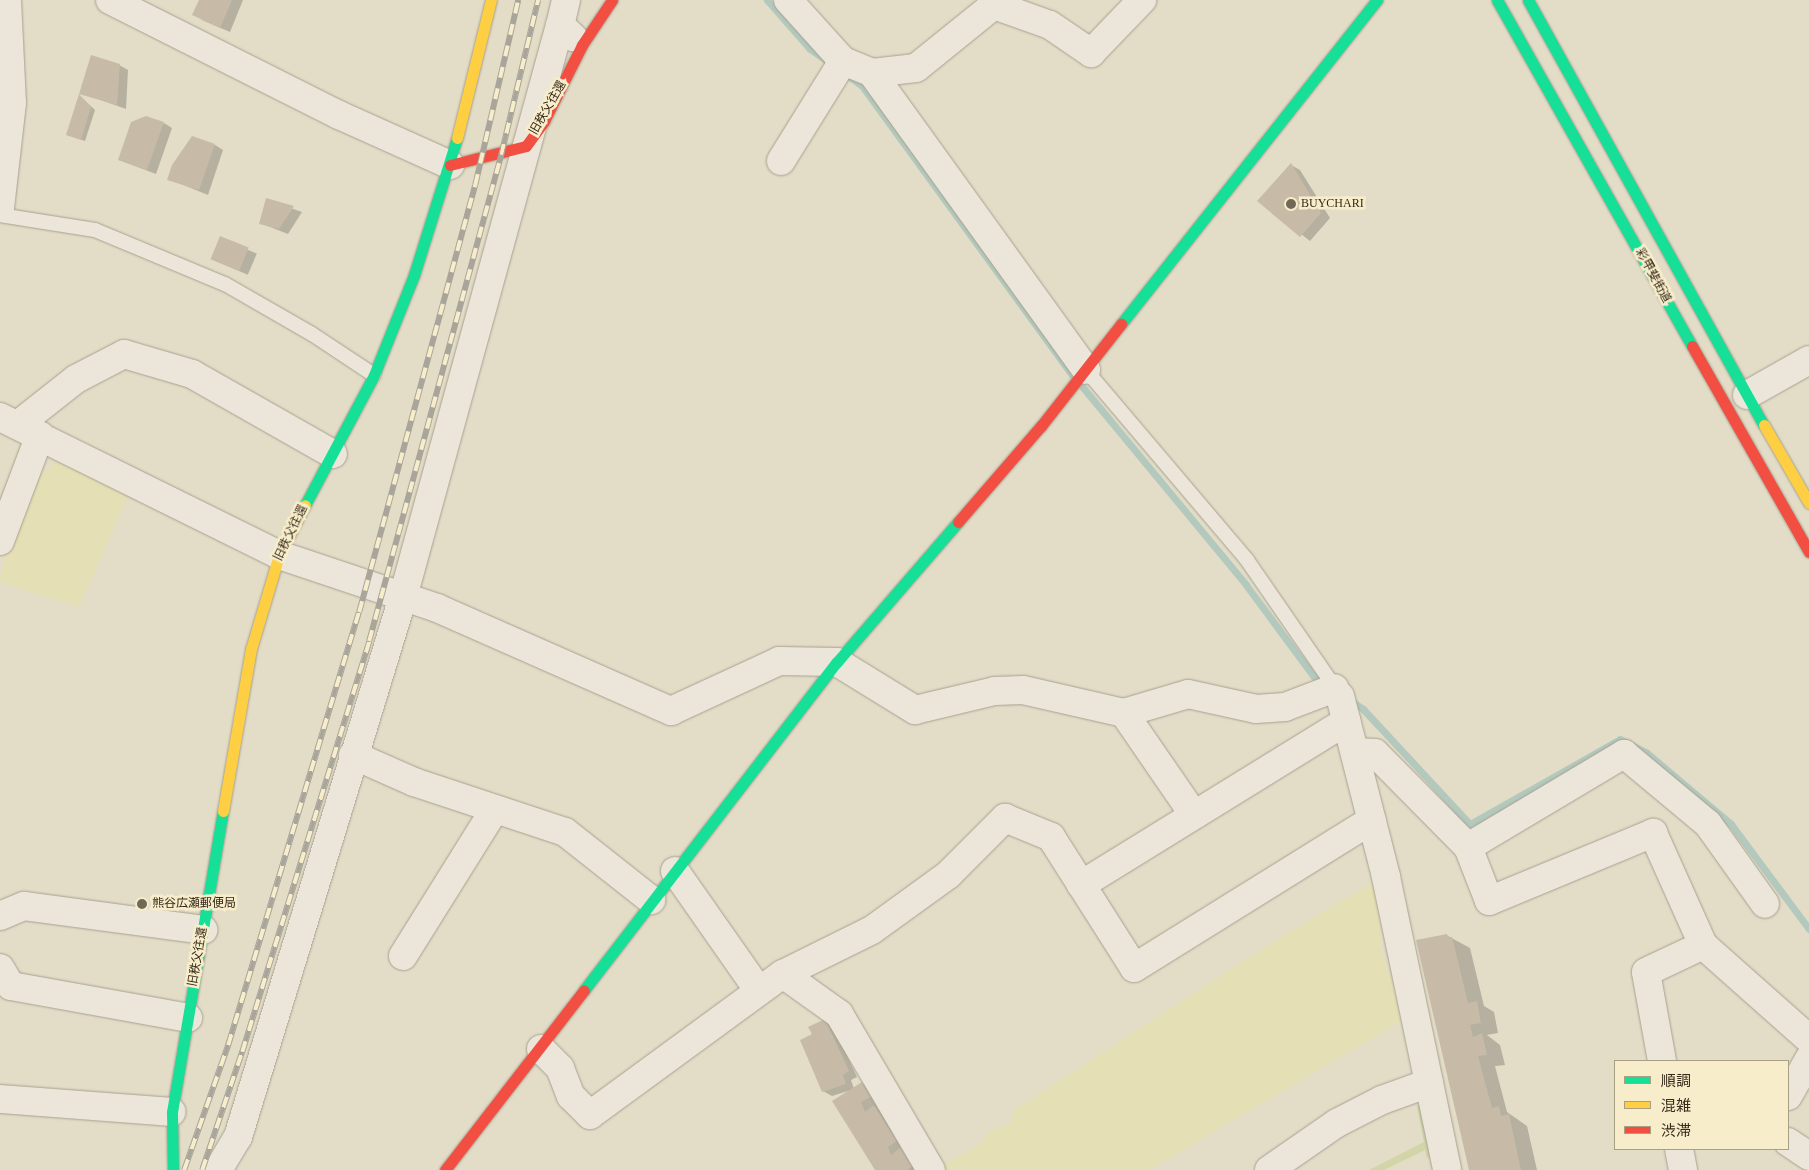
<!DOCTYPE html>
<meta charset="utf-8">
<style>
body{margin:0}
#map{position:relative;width:1809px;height:1170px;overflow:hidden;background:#e3ddc7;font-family:"Times New Roman","Noto Sans JP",serif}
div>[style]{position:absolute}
.farmland>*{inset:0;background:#e5dfb5}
.green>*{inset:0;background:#d1d5a8}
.shadow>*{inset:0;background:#0003;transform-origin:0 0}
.stream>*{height:7px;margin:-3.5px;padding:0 3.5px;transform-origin:3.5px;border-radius:3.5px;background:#b3c9bd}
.building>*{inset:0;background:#c7bba8;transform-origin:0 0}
.roads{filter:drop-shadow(0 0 1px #a7a091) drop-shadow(0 0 1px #a7a091)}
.lane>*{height:14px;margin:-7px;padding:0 7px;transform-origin:7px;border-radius:7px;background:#ebe6d9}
.street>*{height:28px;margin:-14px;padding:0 14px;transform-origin:14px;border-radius:14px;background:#ebe6d9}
.fast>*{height:11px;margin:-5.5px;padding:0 5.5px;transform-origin:5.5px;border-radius:5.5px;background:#16e098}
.slow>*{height:11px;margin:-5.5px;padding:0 5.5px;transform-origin:5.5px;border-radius:5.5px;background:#ffcf43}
.jam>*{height:11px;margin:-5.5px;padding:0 5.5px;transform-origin:5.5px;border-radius:5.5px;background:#f24e42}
.rail>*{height:5.5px;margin-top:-2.75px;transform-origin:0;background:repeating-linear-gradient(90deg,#f7edca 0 11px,#a9a59a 0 22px);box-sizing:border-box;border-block:1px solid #a9a59a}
.dots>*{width:14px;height:14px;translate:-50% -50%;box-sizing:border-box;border:2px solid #f7edca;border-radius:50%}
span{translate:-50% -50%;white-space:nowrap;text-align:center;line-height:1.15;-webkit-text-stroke:5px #f7edca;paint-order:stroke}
.street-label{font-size:12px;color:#352919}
.poi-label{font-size:12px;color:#352919}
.left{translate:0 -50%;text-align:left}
.legend{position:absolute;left:1614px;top:1060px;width:175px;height:90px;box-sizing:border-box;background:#f7edca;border:1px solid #a99f83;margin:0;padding:6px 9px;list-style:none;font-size:15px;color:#352919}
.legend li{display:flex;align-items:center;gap:10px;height:25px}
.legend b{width:25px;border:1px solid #a99f83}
</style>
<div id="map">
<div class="farmland">
<i style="clip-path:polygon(64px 457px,129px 494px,79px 607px,0 582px,7px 534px,41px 473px)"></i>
<i style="clip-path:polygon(1378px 879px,1382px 954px,1405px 1019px,1149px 1170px,939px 1170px,937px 1167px,975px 1148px,992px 1130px,1011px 1122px,1014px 1110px,1268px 945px)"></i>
</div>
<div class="green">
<i style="clip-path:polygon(1421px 1103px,1433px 1157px,1427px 1158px,1425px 1150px,1384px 1170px,1369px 1170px,1424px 1142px,1417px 1106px)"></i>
</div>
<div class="shadow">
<i style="clip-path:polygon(200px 0,243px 0,230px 32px,202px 20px)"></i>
<i style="clip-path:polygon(119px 65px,128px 70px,126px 109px,81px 93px)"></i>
<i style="clip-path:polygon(80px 96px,95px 110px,85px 141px,68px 135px)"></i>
<i style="clip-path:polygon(164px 123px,172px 128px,156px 174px,119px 160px)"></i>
<i style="clip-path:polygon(215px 145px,223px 150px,208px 195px,169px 179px)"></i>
<i style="clip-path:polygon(1291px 165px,1300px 170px,1330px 218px,1310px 241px,1259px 201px)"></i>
<i style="clip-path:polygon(267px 200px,302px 212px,288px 234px,260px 223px)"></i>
<i style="left:220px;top:238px;width:40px;height:23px;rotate:23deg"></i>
<i style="clip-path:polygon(1446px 935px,1470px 948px,1484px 1006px,1494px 1012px,1498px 1033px,1487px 1035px,1500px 1045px,1505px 1065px,1495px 1066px,1507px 1112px,1527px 1126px,1537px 1170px,1470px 1170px)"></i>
<i style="clip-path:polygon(824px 1020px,833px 1025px,857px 1077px,851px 1080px,854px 1089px,862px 1083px,876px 1091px,883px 1105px,877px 1108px,887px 1114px,925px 1170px,877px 1170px,848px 1091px,832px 1096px,823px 1091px,814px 1034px)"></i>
</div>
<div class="stream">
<i style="left:767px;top:0;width:65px;rotate:48.7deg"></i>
<i style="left:810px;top:49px;width:19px;rotate:35deg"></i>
<i style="left:847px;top:75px;width:19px;rotate:36deg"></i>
<i style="left:862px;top:86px;width:359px;rotate:54deg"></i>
<i style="left:1080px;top:384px;width:261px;rotate:50.4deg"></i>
<i style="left:1246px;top:585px;width:114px;rotate:53.5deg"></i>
<i style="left:1314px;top:677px;width:14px;rotate:30deg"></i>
<i style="left:1350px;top:700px;width:16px;rotate:35deg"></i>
<i style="left:1363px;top:709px;width:157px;rotate:47.1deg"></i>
<i style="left:1470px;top:824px;width:172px;rotate:-29.5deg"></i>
<i style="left:1620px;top:739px;width:30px;rotate:27deg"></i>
<i style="left:1647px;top:753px;width:110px;rotate:40.2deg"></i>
<i style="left:1731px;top:824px;width:131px;rotate:53.4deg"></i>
</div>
<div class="building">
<i style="clip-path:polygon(199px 0,232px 0,220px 28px,192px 15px)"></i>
<i style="clip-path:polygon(91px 55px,120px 64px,117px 105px,79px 94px)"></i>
<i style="clip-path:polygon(79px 94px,91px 107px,81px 140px,66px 135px)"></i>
<i style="clip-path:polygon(146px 116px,164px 122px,147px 170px,118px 160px,131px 122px)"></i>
<i style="clip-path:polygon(192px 136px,215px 144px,199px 190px,167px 180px,172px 165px)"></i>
<i style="clip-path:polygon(1291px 163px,1321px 213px,1300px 237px,1257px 201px)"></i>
<i style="clip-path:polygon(266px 198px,294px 206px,279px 229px,259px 224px)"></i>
<i style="left:220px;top:236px;width:31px;height:25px;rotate:22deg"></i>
<i style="clip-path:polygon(1447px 934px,1448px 937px,1452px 937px,1468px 1003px,1477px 1001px,1481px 1023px,1470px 1025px,1473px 1037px,1482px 1033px,1487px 1055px,1478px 1056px,1492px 1108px,1499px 1106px,1501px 1116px,1509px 1114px,1521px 1170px,1469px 1170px,1416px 940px)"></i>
<i style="clip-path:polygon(825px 1019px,849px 1071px,843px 1075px,846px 1084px,822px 1092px,800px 1040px,812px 1034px,808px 1027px)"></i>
<i style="clip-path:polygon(862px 1082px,871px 1097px,861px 1102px,865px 1112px,874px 1105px,897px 1141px,888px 1147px,891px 1155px,902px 1146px,915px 1165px,907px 1170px,875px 1170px,832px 1101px)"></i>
</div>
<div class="roads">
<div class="lane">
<i style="left:0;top:215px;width:96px;rotate:9deg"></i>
<i style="left:95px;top:230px;width:141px;rotate:22.6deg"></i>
<i style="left:225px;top:284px;width:100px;rotate:29.9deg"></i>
<i style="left:312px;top:334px;width:74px;rotate:33.5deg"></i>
<i style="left:1086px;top:370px;width:249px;rotate:49.7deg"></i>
<i style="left:1247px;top:560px;width:160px;rotate:55.4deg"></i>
</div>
<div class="street">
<i style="left:110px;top:0;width:256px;rotate:26.7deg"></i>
<i style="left:339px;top:115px;width:122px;rotate:24.2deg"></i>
<i style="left:566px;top:0;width:26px;rotate:103deg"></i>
<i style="left:560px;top:25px;width:18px;rotate:43deg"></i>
<i style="left:788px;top:0;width:82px;rotate:48deg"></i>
<i style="left:843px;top:61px;width:31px;rotate:22deg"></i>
<i style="left:872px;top:73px;width:366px;rotate:54.2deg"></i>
<i style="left:872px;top:73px;width:44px;rotate:-6.5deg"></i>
<i style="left:916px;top:68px;width:100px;rotate:-38.9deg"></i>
<i style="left:994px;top:5px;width:59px;rotate:19.7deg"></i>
<i style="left:1050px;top:25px;width:50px;rotate:34.3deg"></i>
<i style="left:1091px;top:53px;width:74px;rotate:-46.1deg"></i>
<i style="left:781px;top:161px;width:118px;rotate:-58.2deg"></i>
<i style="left:0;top:208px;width:106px;rotate:-83.5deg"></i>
<i style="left:12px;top:103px;width:103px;rotate:-92.8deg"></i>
<i style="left:1747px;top:395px;width:71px;rotate:-29.4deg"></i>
<i style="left:0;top:417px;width:311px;rotate:26.3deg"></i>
<i style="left:279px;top:555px;width:167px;rotate:18.5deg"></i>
<i style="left:437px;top:608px;width:256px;rotate:23.8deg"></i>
<i style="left:671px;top:711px;width:119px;rotate:-24.8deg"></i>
<i style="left:779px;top:661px;width:58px;rotate:1deg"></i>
<i style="left:837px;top:662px;width:92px;rotate:31.6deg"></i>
<i style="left:915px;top:710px;width:82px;rotate:-13.4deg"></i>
<i style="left:995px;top:691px;width:28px;rotate:-2deg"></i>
<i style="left:1023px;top:690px;width:104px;rotate:12.8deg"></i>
<i style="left:19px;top:424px;width:73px;rotate:-38.3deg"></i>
<i style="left:76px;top:379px;width:54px;rotate:-27.5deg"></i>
<i style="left:124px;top:354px;width:71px;rotate:16.4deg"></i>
<i style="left:192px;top:374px;width:162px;rotate:29.6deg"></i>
<i style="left:0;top:541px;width:113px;rotate:-69.3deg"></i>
<i style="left:1340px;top:696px;width:187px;rotate:75.7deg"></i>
<i style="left:1386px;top:877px;width:299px;rotate:78.2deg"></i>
<i style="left:1355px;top:752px;width:20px;rotate:3deg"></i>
<i style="left:1375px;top:753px;width:132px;rotate:45.3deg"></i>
<i style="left:1468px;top:847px;width:58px;rotate:68.7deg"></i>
<i style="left:1489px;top:901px;width:178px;rotate:-22.5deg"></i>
<i style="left:1653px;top:833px;width:123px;rotate:65.9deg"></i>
<i style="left:1703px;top:945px;width:142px;rotate:41.6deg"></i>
<i style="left:353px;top:755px;width:67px;rotate:23.9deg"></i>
<i style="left:414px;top:782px;width:159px;rotate:18.3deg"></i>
<i style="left:565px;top:832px;width:110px;rotate:38.3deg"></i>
<i style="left:1194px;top:815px;width:124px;rotate:-124.5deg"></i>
<i style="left:1124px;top:713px;width:67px;rotate:-16.5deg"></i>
<i style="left:1188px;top:694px;width:70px;rotate:12.4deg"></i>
<i style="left:1256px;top:709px;width:29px;rotate:-4deg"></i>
<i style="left:1285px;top:707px;width:53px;rotate:-20.8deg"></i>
<i style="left:1468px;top:847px;width:182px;rotate:-30.8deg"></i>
<i style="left:1624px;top:754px;width:109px;rotate:39.8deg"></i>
<i style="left:1708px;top:824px;width:98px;rotate:54.5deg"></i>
<i style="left:675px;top:871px;width:146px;rotate:55deg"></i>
<i style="left:1081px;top:885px;width:312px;rotate:-31.7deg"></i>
<i style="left:0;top:916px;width:26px;rotate:-23deg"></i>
<i style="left:24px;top:906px;width:181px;rotate:7.6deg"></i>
<i style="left:403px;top:956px;width:173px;rotate:-58deg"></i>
<i style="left:0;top:968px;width:21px;rotate:59deg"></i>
<i style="left:11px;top:986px;width:180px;rotate:10.2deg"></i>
<i style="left:783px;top:974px;width:99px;rotate:-26.3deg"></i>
<i style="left:872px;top:930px;width:94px;rotate:-35.9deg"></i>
<i style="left:948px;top:875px;width:81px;rotate:-45deg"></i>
<i style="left:1005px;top:818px;width:50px;rotate:22.4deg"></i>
<i style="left:1051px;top:837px;width:155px;rotate:57.6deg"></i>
<i style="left:1134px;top:968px;width:280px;rotate:-31.9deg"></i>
<i style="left:541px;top:1049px;width:27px;rotate:45deg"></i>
<i style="left:560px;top:1068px;width:30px;rotate:69deg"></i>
<i style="left:571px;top:1096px;width:27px;rotate:45deg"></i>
<i style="left:590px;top:1115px;width:239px;rotate:-36.2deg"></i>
<i style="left:783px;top:974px;width:69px;rotate:35.5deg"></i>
<i style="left:839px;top:1014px;width:181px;rotate:59.5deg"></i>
<i style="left:1662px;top:1061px;width:90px;rotate:-100.2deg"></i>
<i style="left:1646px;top:972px;width:63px;rotate:-25.3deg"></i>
<i style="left:1788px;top:1096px;width:43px;rotate:-60.4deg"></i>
<i style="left:0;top:1099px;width:172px;rotate:4.3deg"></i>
<i style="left:1788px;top:1142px;width:25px;rotate:34deg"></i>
<i style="left:1679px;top:1149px;width:21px;rotate:79deg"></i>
<i style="left:218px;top:1170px;width:39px;rotate:-59deg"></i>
<i style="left:238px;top:1137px;width:565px;rotate:-73.01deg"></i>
<i style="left:403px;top:597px;width:593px;rotate:-74.65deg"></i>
<i style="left:1269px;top:1170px;width:83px;rotate:-34.7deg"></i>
<i style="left:1337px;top:1123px;width:51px;rotate:-27.1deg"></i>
<i style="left:1382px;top:1100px;width:50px;rotate:-19.9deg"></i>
</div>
<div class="fast">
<i style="left:1497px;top:0;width:397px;rotate:60.6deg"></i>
<i style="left:1528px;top:0;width:486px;rotate:61deg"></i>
<i style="left:1121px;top:324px;width:413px;rotate:-51.7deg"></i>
<i style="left:305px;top:505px;width:147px;rotate:-62deg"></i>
<i style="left:374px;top:375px;width:108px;rotate:-68.2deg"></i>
<i style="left:414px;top:275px;width:144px;rotate:-72.6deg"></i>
<i style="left:584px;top:990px;width:414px;rotate:-52.4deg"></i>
<i style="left:837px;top:662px;width:185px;rotate:-49.2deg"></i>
<i style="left:173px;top:1170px;width:58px;rotate:-91deg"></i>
<i style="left:172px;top:1112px;width:305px;rotate:-80.4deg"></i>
</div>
<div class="slow">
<i style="left:457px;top:138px;width:142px;rotate:-76.2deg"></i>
<i style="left:1764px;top:425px;width:90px;rotate:60deg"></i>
<i style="left:223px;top:811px;width:164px;rotate:-80.2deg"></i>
<i style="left:251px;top:649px;width:98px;rotate:-73.4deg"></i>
<i style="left:279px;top:555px;width:56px;rotate:-62.5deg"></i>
</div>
<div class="jam">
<i style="left:450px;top:165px;width:78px;rotate:-14deg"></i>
<i style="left:526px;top:146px;width:31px;rotate:-54deg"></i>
<i style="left:544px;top:121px;width:85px;rotate:-63.4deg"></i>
<i style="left:582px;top:45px;width:54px;rotate:-56.3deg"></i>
<i style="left:1692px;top:346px;width:237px;rotate:60.4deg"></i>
<i style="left:958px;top:522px;width:127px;rotate:-49.2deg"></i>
<i style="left:1041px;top:426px;width:130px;rotate:-51.9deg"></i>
<i style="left:445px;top:1170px;width:227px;rotate:-52.3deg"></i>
</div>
</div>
<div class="rail">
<i style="left:184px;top:1170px;width:133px;rotate:-70.6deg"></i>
<i style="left:228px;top:1045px;width:452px;rotate:-73.2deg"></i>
<i style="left:359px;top:612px;width:442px;rotate:-74.8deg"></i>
<i style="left:475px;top:185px;width:190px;rotate:-76.9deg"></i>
<i style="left:202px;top:1170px;width:125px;rotate:-71.3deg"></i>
<i style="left:242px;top:1052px;width:430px;rotate:-72.8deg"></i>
<i style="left:369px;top:641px;width:504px;rotate:-74.8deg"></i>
<i style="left:501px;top:155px;width:159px;rotate:-76.6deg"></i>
</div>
<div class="dots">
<i style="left:1291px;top:204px;background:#726856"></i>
<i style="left:142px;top:904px;background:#726856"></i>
</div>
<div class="street-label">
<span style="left:548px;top:108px;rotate:-60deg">旧秩父往還</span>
<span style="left:1653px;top:276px;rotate:61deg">彩甲斐街道</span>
<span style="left:291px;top:533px;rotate:-64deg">旧秩父往還</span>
<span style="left:198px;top:957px;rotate:-80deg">旧秩父往還</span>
</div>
<div class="poi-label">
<span class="left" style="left:1301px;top:204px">BUYCHARI</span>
<span class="left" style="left:152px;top:904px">熊谷広瀬郵便局</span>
</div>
<ul class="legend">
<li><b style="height:6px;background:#16e098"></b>順調</li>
<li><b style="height:6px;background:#ffcf43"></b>混雑</li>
<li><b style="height:6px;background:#f24e42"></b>渋滞</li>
</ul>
</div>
